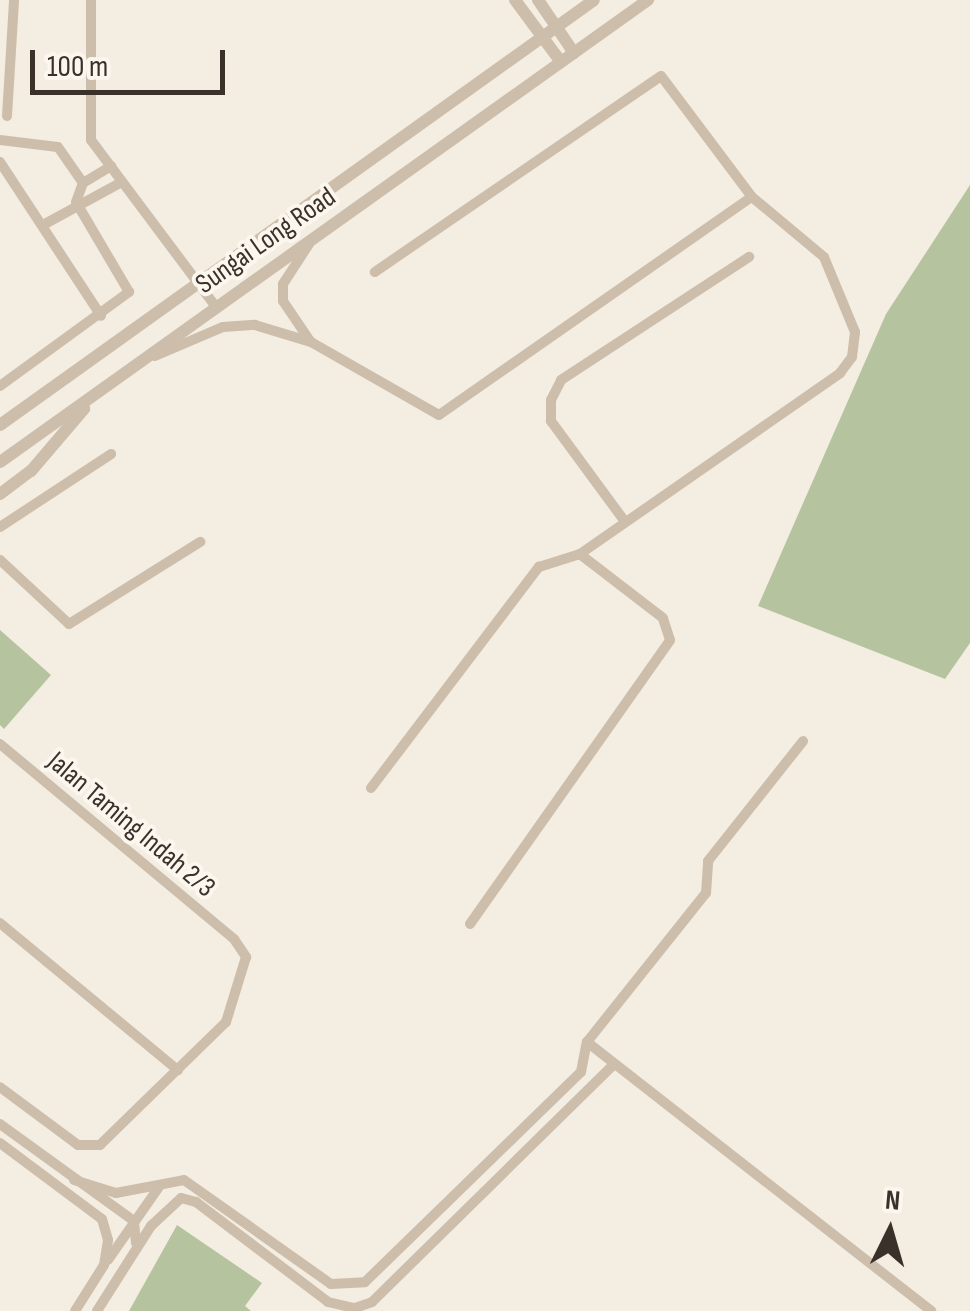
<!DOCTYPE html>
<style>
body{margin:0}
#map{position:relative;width:970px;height:1311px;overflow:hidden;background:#f4ede1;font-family:"Sofia Sans Condensed",sans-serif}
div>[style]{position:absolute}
.green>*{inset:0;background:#b5c49f}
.minor>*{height:10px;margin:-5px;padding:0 5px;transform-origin:5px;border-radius:5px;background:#cdbeab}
.tertiary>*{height:12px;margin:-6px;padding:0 6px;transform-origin:6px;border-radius:6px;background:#cdbeab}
span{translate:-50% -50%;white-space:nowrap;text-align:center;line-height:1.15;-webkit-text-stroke:8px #fbf6ee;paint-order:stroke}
.street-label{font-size:28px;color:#3b312b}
.north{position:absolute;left:840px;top:1181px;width:100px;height:100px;-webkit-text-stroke:8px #fbf6ee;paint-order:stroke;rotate:5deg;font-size:28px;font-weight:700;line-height:40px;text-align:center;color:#3b312b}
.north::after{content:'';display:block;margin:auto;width:35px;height:45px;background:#3b312b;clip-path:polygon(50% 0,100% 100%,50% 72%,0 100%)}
.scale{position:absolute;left:30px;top:50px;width:195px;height:45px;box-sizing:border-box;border:5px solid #3b312b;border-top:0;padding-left:12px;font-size:30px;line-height:35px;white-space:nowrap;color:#3b312b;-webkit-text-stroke:8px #fbf6ee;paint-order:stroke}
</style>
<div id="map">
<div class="green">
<i style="clip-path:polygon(970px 185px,970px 643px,945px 679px,758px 606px,886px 314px)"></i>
<i style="clip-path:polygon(0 630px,51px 675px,4px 729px,0 725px)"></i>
<i style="clip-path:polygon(177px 1225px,262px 1283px,245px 1306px,251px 1311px,129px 1311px)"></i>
</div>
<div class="minor">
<i style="left:91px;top:0;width:140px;rotate:90deg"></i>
<i style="left:91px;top:140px;width:209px;rotate:53.2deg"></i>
<i style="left:7px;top:116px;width:116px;rotate:-86.5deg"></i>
<i style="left:0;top:140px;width:58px;rotate:6.9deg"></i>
<i style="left:58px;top:147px;width:44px;rotate:55.2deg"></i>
<i style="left:0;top:162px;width:184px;rotate:56.7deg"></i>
<i style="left:76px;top:202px;width:20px;rotate:-70deg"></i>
<i style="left:83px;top:183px;width:33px;rotate:-31deg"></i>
<i style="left:43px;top:225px;width:90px;rotate:-28.6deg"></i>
<i style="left:309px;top:244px;width:48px;rotate:123deg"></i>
<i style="left:283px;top:284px;width:17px;rotate:90deg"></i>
<i style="left:283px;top:301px;width:48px;rotate:56deg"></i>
<i style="left:155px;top:356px;width:74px;rotate:-23.1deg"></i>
<i style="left:223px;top:327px;width:32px;rotate:-4deg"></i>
<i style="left:255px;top:325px;width:59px;rotate:16.9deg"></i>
<i style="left:311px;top:342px;width:147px;rotate:29.7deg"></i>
<i style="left:439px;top:415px;width:381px;rotate:-34.9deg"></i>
<i style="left:0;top:386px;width:160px;rotate:-36.1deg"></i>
<i style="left:129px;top:292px;width:104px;rotate:-120.5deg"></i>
<i style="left:623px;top:519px;width:122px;rotate:-126.3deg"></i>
<i style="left:551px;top:421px;width:21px;rotate:-90deg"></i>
<i style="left:551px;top:400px;width:22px;rotate:-63deg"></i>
<i style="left:561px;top:380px;width:225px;rotate:-33.2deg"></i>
<i style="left:0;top:527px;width:133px;rotate:-33.3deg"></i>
<i style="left:0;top:560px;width:94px;rotate:42.8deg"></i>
<i style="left:69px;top:624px;width:155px;rotate:-32deg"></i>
<i style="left:0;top:744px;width:305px;rotate:39.8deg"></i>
<i style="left:234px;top:939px;width:22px;rotate:56deg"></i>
<i style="left:246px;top:957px;width:68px;rotate:107.1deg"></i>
<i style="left:226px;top:1022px;width:176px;rotate:135.7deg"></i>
<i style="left:100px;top:1145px;width:22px;rotate:180deg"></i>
<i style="left:78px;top:1145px;width:97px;rotate:-143.4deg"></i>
<i style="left:371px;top:788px;width:278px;rotate:-52.8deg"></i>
<i style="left:539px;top:567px;width:43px;rotate:-17.6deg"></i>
<i style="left:580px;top:554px;width:317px;rotate:-34.8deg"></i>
<i style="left:840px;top:373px;width:20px;rotate:-53deg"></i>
<i style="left:852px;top:357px;width:25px;rotate:-83deg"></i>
<i style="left:855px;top:332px;width:81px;rotate:-112.5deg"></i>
<i style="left:824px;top:257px;width:94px;rotate:-140.2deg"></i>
<i style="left:752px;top:197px;width:151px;rotate:-126.9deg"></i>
<i style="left:661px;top:76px;width:347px;rotate:145.6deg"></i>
<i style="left:0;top:923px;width:231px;rotate:39.6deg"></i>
<i style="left:470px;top:924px;width:347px;rotate:-54.8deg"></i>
<i style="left:670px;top:640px;width:23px;rotate:-108deg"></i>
<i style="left:663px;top:618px;width:105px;rotate:-142.4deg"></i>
<i style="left:587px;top:1042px;width:437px;rotate:38deg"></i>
<i style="left:0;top:1124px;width:165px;rotate:35.9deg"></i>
<i style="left:134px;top:1221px;width:22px;rotate:85deg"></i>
<i style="left:0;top:1143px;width:127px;rotate:36.7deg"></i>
<i style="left:102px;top:1219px;width:22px;rotate:74deg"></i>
<i style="left:108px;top:1240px;width:25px;rotate:99deg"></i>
<i style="left:104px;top:1265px;width:54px;rotate:122.2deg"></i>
<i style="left:74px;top:1180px;width:44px;rotate:17.2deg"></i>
<i style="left:116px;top:1193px;width:69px;rotate:-10.8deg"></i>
<i style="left:184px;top:1180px;width:180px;rotate:35.3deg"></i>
<i style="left:331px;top:1284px;width:34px;rotate:-3deg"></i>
<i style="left:365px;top:1282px;width:301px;rotate:-44.2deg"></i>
<i style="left:581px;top:1072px;width:31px;rotate:-79deg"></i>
<i style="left:587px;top:1042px;width:191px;rotate:-51.4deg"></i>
<i style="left:706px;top:893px;width:32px;rotate:-86deg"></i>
<i style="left:708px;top:861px;width:153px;rotate:-51.6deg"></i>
<i style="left:108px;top:1260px;width:89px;rotate:-55.1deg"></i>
<i style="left:97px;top:1311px;width:101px;rotate:-57.6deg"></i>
<i style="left:151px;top:1226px;width:41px;rotate:-43deg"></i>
<i style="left:181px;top:1198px;width:16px;rotate:15deg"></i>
<i style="left:196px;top:1202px;width:166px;rotate:37.1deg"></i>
<i style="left:328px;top:1302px;width:28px;rotate:13deg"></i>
<i style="left:355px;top:1308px;width:18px;rotate:-19deg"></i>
<i style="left:372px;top:1302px;width:338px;rotate:-44.5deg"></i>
</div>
<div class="tertiary">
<i style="left:515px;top:0;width:77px;rotate:53.4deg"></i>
<i style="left:538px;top:0;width:64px;rotate:55.8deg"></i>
<i style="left:0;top:425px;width:730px;rotate:-35.58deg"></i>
<i style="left:0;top:462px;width:796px;rotate:-35.49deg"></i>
<i style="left:0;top:494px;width:39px;rotate:-37deg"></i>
<i style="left:31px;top:471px;width:82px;rotate:-49.5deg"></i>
</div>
<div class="street-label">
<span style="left:266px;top:241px;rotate:-35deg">Sungai Long Road</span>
<span style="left:131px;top:825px;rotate:40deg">Jalan Taming Indah 2/3</span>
</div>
<div class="north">N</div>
<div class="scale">100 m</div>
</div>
